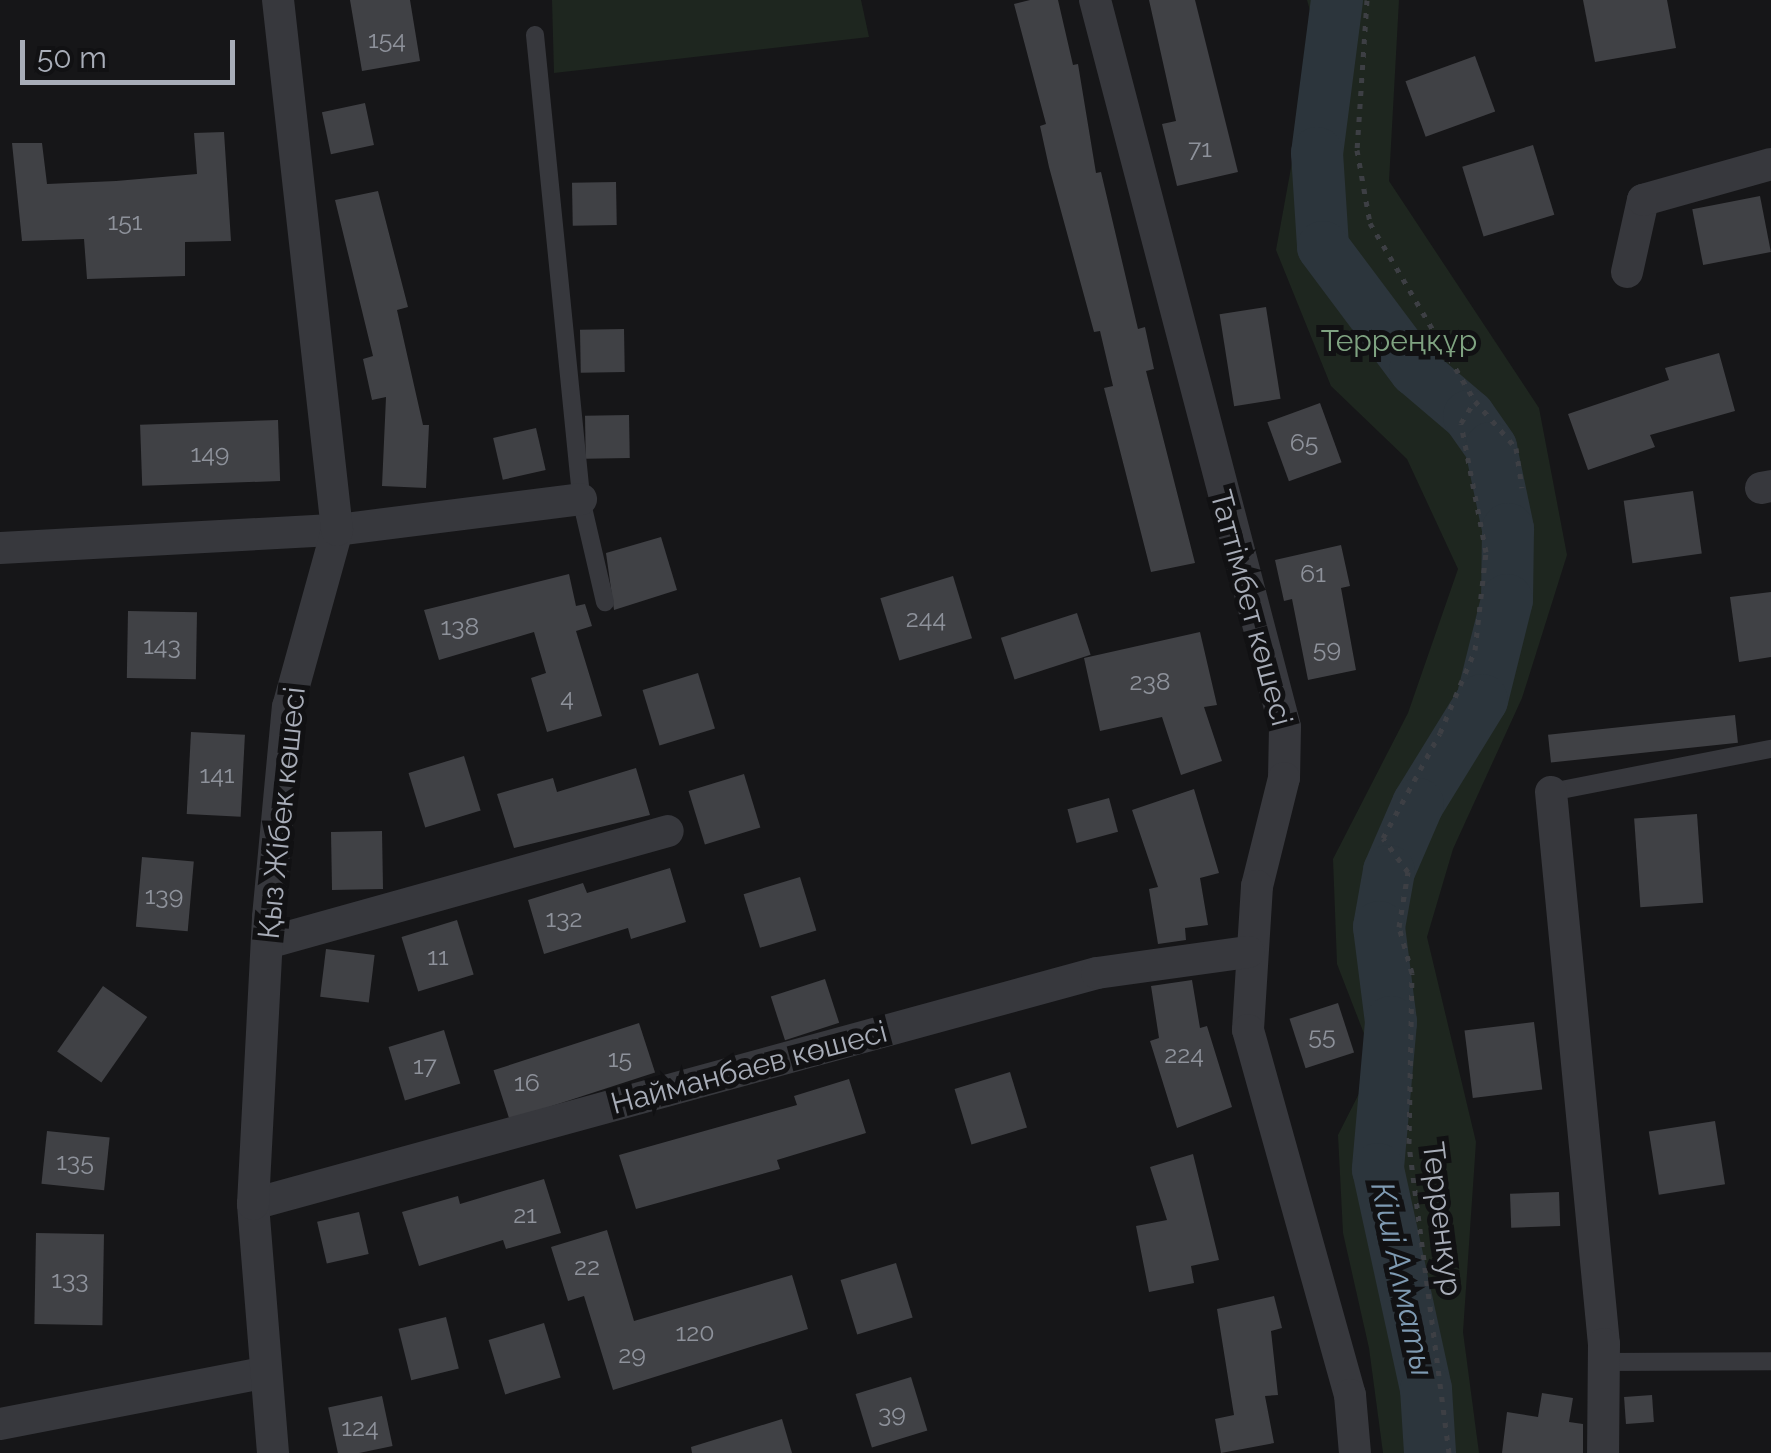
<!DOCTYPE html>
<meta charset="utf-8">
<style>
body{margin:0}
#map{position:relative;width:1771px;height:1453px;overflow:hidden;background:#161618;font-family:Raleway,sans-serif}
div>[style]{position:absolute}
.green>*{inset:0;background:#1e261f}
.river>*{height:52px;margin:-26px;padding:0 26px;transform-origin:26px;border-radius:26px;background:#2c353c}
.building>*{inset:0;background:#404145;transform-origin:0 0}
.path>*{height:5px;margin-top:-2.5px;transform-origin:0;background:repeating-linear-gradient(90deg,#3d3f44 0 5px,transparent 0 13px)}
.service>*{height:18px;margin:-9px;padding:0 9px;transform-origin:9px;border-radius:9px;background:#37383d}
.minor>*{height:32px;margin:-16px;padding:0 16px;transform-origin:16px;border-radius:16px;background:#37383d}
span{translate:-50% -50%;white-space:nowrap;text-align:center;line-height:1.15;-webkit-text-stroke:10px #111113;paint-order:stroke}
.number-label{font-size:25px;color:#8e929b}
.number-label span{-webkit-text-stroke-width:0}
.park-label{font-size:30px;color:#7fa381}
.street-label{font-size:30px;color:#a8adb8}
.water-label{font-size:32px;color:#7f9bb3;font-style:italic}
.scale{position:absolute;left:20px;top:40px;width:215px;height:45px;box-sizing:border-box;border:5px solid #a8adb8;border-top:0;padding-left:12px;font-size:30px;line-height:35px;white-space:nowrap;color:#a8adb8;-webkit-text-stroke:8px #111113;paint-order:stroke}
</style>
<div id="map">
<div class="green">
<i style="clip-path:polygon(552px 0,861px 0,869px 37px,554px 73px)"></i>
<i style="clip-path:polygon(1307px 0,1399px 0,1389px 181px,1539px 408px,1567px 555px,1522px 698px,1453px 849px,1427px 937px,1476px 1142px,1463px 1332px,1479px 1453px,1383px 1453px,1369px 1348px,1343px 1233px,1338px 1135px,1375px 1062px,1337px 964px,1333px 859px,1408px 713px,1458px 569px,1407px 459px,1331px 386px,1276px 250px,1316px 31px)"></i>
</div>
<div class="river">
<i style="left:1337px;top:0;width:154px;rotate:97.4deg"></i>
<i style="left:1317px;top:153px;width:94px;rotate:86.3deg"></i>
<i style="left:1323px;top:247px;width:154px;rotate:53.2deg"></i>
<i style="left:1415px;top:370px;width:71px;rotate:40.4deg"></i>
<i style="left:1469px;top:416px;width:39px;rotate:55deg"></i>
<i style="left:1491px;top:448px;width:83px;rotate:78.1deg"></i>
<i style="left:1508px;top:529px;width:71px;rotate:90.8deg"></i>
<i style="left:1507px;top:600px;width:103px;rotate:104deg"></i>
<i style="left:1482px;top:700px;width:122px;rotate:121.6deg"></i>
<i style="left:1418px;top:804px;width:73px;rotate:113.4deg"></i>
<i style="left:1389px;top:871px;width:57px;rotate:100.1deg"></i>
<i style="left:1379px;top:927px;width:96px;rotate:82.8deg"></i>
<i style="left:1391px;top:1022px;width:148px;rotate:95.1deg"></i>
<i style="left:1378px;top:1169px;width:225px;rotate:77.7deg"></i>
<i style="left:1426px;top:1389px;width:64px;rotate:86.4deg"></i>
</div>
<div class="building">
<i style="clip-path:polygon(350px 0,410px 0,420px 61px,362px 71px)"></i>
<i style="clip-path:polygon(1030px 0,1058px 0,1073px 65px,1078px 64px,1096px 173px,1101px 172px,1138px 329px,1145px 327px,1154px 369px,1146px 371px,1195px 563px,1151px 572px,1104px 388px,1113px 386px,1100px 331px,1094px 332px,1049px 167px,1040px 126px,1046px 124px,1014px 4px)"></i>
<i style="clip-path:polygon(1149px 0,1195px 0,1238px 172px,1177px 186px,1162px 124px,1176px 121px)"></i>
<i style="clip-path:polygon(1583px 0,1667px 0,1676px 48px,1595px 62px)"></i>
<i style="left:1475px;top:56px;width:59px;height:74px;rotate:70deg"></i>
<i style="left:365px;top:103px;width:43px;height:44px;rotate:78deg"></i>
<i style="clip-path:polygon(224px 132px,231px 241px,185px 242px,185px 276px,87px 279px,84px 239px,22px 241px,12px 143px,42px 143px,47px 184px,116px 181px,197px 174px,194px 133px)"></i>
<i style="left:1533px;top:145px;width:73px;height:74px;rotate:73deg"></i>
<i style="left:616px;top:182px;width:43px;height:44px;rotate:89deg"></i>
<i style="clip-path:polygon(378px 191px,408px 307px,397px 310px,423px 425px,429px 425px,426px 488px,382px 486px,386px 397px,372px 400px,363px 359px,373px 356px,335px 200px)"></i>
<i style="left:1760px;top:196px;width:57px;height:69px;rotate:79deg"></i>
<i style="left:1266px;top:307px;width:93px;height:47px;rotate:81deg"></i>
<i style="left:624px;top:329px;width:43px;height:44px;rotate:89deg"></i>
<i style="clip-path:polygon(1719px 353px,1735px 411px,1650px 435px,1655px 447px,1588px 470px,1568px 414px,1669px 380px,1665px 368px)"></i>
<i style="left:1320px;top:403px;width:63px;height:56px;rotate:70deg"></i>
<i style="left:629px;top:415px;width:43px;height:44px;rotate:89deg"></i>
<i style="left:278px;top:420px;width:61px;height:138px;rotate:88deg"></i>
<i style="left:536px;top:428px;width:43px;height:44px;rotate:77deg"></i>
<i style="left:1693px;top:491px;width:63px;height:70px;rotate:82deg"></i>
<i style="clip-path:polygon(661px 537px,677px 590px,614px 610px,606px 553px)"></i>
<i style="clip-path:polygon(1341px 545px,1350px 586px,1341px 588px,1356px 670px,1308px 680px,1292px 599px,1284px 601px,1275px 560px)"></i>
<i style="clip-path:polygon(569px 574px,576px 606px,585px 604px,592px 626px,576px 631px,602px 716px,547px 732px,531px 678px,546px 673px,534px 632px,439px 660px,424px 610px)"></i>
<i style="left:953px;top:576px;width:65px;height:76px;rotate:73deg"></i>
<i style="clip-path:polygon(1771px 592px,1771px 657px,1739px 662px,1730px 597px)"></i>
<i style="left:128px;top:611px;width:69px;height:67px;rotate:1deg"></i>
<i style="left:1077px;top:613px;width:44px;height:80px;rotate:72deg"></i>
<i style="clip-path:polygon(1200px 632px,1217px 705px,1204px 707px,1222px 761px,1181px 775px,1162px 717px,1100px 731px,1084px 658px)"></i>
<i style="left:698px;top:673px;width:58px;height:58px;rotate:73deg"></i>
<i style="left:1735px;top:715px;width:28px;height:188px;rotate:84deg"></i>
<i style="left:191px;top:732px;width:54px;height:82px;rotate:3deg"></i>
<i style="left:464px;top:756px;width:57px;height:58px;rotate:73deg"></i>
<i style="clip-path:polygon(636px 768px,650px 815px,514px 848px,497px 794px,553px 778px,557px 792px)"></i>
<i style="left:744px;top:774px;width:56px;height:58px;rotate:73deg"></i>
<i style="clip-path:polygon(1194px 789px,1219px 873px,1200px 878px,1208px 925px,1185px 928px,1186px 940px,1158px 944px,1149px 889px,1158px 887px,1132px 810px)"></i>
<i style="left:1109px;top:798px;width:35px;height:43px;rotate:75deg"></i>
<i style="left:1697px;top:814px;width:89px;height:63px;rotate:86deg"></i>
<i style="left:382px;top:831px;width:58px;height:51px;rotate:89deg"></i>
<i style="left:142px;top:857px;width:52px;height:70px;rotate:5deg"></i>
<i style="clip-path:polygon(670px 868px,686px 922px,631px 939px,628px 928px,544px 954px,528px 900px,583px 883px,587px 893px)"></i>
<i style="left:800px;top:877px;width:56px;height:59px;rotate:73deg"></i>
<i style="left:457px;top:920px;width:57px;height:58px;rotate:73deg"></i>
<i style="left:326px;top:949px;width:49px;height:48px;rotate:7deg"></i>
<i style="left:825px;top:979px;width:46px;height:57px;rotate:72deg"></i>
<i style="clip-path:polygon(1192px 980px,1200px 1028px,1207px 1026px,1232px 1107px,1177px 1128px,1150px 1041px,1159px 1038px,1151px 986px)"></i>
<i style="left:103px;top:986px;width:54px;height:80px;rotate:35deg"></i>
<i style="left:1338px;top:1003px;width:52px;height:51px;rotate:72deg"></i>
<i style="left:1534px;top:1022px;width:68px;height:70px;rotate:83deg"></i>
<i style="left:639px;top:1023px;width:52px;height:153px;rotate:72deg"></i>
<i style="left:444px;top:1030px;width:56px;height:58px;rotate:73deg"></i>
<i style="left:1010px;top:1072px;width:58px;height:58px;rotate:73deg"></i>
<i style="clip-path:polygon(849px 1079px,866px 1133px,777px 1160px,780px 1169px,636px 1209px,619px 1155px,797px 1105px,794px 1096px)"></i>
<i style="left:1715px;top:1121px;width:64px;height:67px;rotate:81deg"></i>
<i style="left:47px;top:1131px;width:63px;height:53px;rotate:6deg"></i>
<i style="clip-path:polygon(1193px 1154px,1219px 1260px,1191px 1266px,1194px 1283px,1149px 1292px,1136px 1226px,1167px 1220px,1150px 1167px)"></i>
<i style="clip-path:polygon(544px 1179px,561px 1233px,506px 1249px,503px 1240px,419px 1266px,402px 1212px,458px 1196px,460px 1204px)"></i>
<i style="left:1559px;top:1192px;width:34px;height:49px;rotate:88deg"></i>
<i style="left:359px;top:1212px;width:43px;height:43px;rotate:77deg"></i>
<i style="clip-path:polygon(607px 1230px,634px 1321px,792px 1275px,808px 1329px,613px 1390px,584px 1296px,568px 1301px,551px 1247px)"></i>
<i style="left:36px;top:1233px;width:68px;height:91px;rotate:1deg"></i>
<i style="left:896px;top:1263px;width:57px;height:58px;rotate:73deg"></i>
<i style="clip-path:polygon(1274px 1296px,1282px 1328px,1271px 1331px,1278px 1395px,1265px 1396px,1274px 1443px,1221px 1453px,1215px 1419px,1234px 1415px,1217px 1309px)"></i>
<i style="left:446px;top:1317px;width:53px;height:49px;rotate:76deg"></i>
<i style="left:544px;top:1323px;width:57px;height:58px;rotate:73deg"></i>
<i style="left:911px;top:1377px;width:56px;height:58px;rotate:73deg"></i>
<i style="clip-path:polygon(1542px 1393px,1573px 1398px,1569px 1422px,1583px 1424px,1583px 1453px,1502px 1453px,1507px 1412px,1538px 1417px)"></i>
<i style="left:1652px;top:1395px;width:27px;height:28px;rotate:86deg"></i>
<i style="left:382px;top:1396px;width:51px;height:55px;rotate:78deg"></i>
<i style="clip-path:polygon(782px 1419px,792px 1453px,692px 1453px,691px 1447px)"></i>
</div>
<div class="path">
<i style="left:1367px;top:0;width:150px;rotate:93.8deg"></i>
<i style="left:1357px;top:150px;width:74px;rotate:79.9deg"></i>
<i style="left:1370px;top:223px;width:207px;rotate:59.5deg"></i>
<i style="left:1475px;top:401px;width:62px;rotate:48.9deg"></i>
<i style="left:1516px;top:448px;width:40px;rotate:81.5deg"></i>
<i style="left:1449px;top:1453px;width:313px;rotate:-97.4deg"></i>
<i style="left:1409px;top:1143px;width:170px;rotate:-89deg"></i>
<i style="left:1412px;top:973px;width:48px;rotate:-105.8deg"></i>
<i style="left:1399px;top:927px;width:56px;rotate:-80.7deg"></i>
<i style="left:1408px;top:872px;width:42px;rotate:-126.3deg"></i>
<i style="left:1383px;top:838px;width:119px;rotate:-61.5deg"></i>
<i style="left:1440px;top:733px;width:90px;rotate:-67.1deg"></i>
<i style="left:1475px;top:650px;width:99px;rotate:-83.6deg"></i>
<i style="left:1486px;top:552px;width:131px;rotate:-101deg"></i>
<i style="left:1461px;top:423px;width:26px;rotate:-58deg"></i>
</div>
<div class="service">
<i style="left:535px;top:35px;width:466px;rotate:84.3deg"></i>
<i style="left:581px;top:499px;width:106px;rotate:76.9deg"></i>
<i style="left:1551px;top:792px;width:224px;rotate:-11.1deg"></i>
<i style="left:1604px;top:1362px;width:167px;rotate:-0.3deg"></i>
</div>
<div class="minor">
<i style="left:1095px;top:0;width:751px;rotate:75.35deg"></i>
<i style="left:1285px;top:727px;width:51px;rotate:91.1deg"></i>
<i style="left:1284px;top:778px;width:111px;rotate:104deg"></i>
<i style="left:1257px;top:886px;width:144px;rotate:93.6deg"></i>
<i style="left:1248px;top:1030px;width:379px;rotate:74.4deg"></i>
<i style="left:1350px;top:1395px;width:58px;rotate:85.1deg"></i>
<i style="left:1627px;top:272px;width:74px;rotate:-77.5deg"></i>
<i style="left:1643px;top:200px;width:133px;rotate:-15.7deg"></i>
<i style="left:1761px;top:488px;width:10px;rotate:-11deg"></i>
<i style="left:0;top:548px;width:337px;rotate:-3.1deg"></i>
<i style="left:337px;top:530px;width:246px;rotate:-7.2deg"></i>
<i style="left:1551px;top:792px;width:555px;rotate:84.52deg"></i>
<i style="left:1604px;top:1344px;width:109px;rotate:90.5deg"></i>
<i style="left:267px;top:943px;width:416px;rotate:-15.6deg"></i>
<i style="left:253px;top:1204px;width:875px;rotate:-15.31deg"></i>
<i style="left:1097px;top:973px;width:153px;rotate:-7.9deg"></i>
<i style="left:0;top:1424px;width:267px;rotate:-11deg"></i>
<i style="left:273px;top:1453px;width:250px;rotate:-94.6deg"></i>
<i style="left:253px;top:1204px;width:287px;rotate:-87deg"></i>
<i style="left:268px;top:917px;width:211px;rotate:-84.6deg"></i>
<i style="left:288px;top:707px;width:184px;rotate:-74.5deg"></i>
<i style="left:337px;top:530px;width:533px;rotate:-96.35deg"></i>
</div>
<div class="number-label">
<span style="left:387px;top:39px">154</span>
<span style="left:1200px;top:148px">71</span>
<span style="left:125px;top:221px">151</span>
<span style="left:1304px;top:442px">65</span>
<span style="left:210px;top:453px">149</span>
<span style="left:1313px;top:573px">61</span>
<span style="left:926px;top:618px">244</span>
<span style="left:460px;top:626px">138</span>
<span style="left:162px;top:645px">143</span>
<span style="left:1327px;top:648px">59</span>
<span style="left:1150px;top:681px">238</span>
<span style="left:567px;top:697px">4</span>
<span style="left:217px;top:774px">141</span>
<span style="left:164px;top:895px">139</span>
<span style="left:564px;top:918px">132</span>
<span style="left:438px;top:956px">11</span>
<span style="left:1322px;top:1035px">55</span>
<span style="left:1184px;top:1054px">224</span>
<span style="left:620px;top:1058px">15</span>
<span style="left:425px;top:1065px">17</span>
<span style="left:527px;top:1082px">16</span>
<span style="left:75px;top:1161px">135</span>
<span style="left:525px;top:1214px">21</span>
<span style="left:587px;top:1266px">22</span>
<span style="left:70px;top:1279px">133</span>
<span style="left:695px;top:1332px">120</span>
<span style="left:632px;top:1354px">29</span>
<span style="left:892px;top:1413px">39</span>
<span style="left:360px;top:1427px">124</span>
</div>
<div class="park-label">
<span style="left:1399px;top:341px">Терреңқұр</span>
</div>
<div class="street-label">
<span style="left:1251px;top:608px;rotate:75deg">Таттімбет көшесі</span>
<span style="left:282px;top:813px;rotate:-84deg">Қыз Жібек көшесі</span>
<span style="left:749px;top:1068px;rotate:-15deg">Найманбаев көшесі</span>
<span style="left:1442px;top:1219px;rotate:83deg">Терренкур</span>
</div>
<div class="water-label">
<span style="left:1402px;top:1279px;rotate:78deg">Кіші Алматы</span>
</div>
<div class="scale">50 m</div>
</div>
